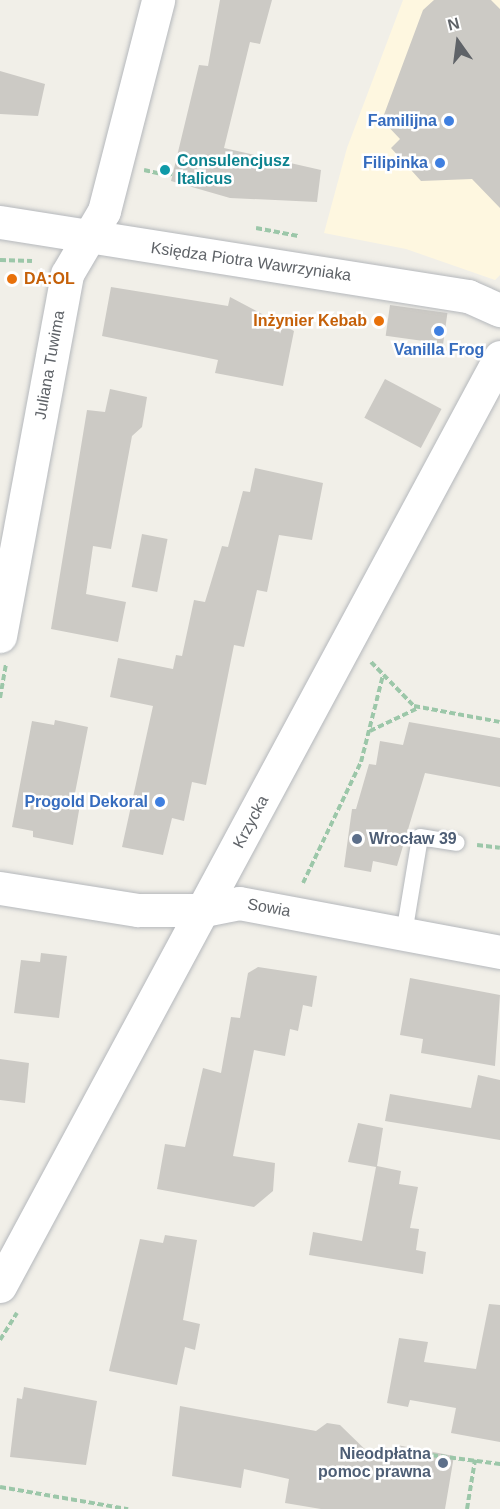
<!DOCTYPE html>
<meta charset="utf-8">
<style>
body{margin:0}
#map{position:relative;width:500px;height:1509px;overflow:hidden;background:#f1efe8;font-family:Arial,sans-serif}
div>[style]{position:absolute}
.commercial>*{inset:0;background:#fef7e0}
.building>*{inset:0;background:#cccac5;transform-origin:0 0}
.path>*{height:4px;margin-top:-2px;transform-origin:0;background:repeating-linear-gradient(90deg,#9cc7a9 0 6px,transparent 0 9px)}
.roads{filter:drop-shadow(0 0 2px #b5b8bc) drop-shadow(0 0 2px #b5b8bc)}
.service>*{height:16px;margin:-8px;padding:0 8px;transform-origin:8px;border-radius:8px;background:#fff}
.minor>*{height:33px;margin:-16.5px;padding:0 16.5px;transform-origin:16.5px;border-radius:16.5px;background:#fff}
.tertiary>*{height:33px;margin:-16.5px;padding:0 16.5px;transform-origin:16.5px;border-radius:16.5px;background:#fff}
.dots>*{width:16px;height:16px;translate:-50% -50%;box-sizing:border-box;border:3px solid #fff;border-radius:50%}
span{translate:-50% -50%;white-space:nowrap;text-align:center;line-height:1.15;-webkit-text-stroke:5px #fff;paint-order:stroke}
.shop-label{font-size:16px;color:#366cbe;font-weight:700}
.right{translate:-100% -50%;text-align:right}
.culture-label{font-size:16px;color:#0d838f;font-weight:700}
.left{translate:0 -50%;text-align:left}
.street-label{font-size:16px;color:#5f6368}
.food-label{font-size:16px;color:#c56008;font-weight:700}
.service-label{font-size:16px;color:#4e5e75;font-weight:700}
.north{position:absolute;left:428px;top:12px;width:60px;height:60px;-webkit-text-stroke:4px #fff;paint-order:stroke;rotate:346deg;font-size:16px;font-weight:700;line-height:24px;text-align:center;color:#5f6368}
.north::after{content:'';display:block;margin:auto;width:21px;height:27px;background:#5f6368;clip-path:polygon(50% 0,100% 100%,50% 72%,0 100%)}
</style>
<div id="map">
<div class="commercial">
<i style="clip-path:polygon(403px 0,500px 0,500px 275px,495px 280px,406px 249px,324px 233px,347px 148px)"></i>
</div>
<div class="building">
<i style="clip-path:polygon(220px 0,272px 0,260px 44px,250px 42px,224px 148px,321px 170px,317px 202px,230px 198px,171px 181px,199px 65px,208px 66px)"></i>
<i style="clip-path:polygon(434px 0,491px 0,500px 9px,500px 208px,472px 179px,421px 181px,391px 148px,400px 139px,382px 120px,423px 10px)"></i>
<i style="clip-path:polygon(0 71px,45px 84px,38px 116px,0 114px)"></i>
<i style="clip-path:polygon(111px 287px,228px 306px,230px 297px,294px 331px,283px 386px,215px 373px,218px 360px,102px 336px)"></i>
<i style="left:390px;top:305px;width:58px;height:31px;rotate:8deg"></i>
<i style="left:385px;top:379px;width:64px;height:44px;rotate:28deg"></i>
<i style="clip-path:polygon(110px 389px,147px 397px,142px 427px,132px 436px,111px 549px,93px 546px,86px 594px,126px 602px,118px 642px,51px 629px,87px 410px,105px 412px)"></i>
<i style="clip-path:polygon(255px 468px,323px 483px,312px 540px,279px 535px,267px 592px,257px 590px,244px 647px,234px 645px,206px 785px,192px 782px,184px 821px,172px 818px,163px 855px,122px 847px,153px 706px,110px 697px,118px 658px,173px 669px,176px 655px,182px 656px,194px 600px,205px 602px,222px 546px,228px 547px,243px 491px,250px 492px)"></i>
<i style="left:142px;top:534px;width:26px;height:54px;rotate:11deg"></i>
<i style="clip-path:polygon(55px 720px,88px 727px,74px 798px,81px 799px,73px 845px,33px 837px,33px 831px,12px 827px,32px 721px,54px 725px)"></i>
<i style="clip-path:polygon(409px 722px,500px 738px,500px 787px,425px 773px,397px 866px,373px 861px,371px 872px,344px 867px,352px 809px,356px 809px,369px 764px,376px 765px,380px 741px,403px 745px)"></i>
<i style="clip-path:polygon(41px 953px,67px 956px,59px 1018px,14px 1013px,21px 960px,40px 962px)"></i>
<i style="clip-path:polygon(258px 967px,317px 976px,312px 1007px,303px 1005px,298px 1031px,290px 1029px,285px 1056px,254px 1050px,233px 1156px,275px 1163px,273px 1191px,254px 1207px,157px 1189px,165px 1144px,185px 1147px,203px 1068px,221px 1073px,231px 1017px,240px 1018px,248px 973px)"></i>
<i style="clip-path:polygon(410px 978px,500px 995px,495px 1066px,421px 1053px,423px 1039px,400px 1035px)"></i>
<i style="clip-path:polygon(0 1059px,29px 1063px,25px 1103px,0 1100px)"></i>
<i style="clip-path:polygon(478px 1075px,500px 1080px,500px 1140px,385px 1121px,390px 1094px,471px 1108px)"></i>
<i style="clip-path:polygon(358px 1123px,383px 1128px,377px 1166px,401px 1171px,399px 1184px,418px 1187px,410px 1228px,419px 1229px,416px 1250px,426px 1252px,423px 1274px,309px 1255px,313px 1232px,362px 1241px,376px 1167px,348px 1162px)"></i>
<i style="clip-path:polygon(165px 1235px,197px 1240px,183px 1320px,200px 1324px,195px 1350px,185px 1347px,177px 1385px,109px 1371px,140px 1239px,163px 1243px)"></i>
<i style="clip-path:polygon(489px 1304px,500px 1305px,500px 1442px,451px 1433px,456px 1408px,410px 1400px,408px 1407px,387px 1403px,399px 1338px,428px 1342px,424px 1362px,476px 1369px)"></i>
<i style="clip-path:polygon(24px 1387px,97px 1401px,86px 1465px,10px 1457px,17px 1398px,22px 1399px)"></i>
<i style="clip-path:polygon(180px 1406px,316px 1431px,327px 1423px,340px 1425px,377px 1461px,380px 1446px,396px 1449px,397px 1445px,454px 1456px,445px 1509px,321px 1509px,285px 1503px,289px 1479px,244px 1469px,241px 1488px,172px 1476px)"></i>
</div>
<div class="path">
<i style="left:144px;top:170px;width:27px;rotate:13deg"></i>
<i style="left:170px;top:176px;width:4px;rotate:-76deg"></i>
<i style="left:256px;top:228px;width:43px;rotate:10.8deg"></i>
<i style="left:0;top:260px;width:32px;rotate:2deg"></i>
<i style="left:371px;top:662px;width:62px;rotate:45.7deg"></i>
<i style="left:414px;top:706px;width:87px;rotate:10.5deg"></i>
<i style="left:0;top:698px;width:34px;rotate:-80deg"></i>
<i style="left:370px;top:731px;width:55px;rotate:-25.6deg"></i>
<i style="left:477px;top:845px;width:23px;rotate:7deg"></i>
<i style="left:303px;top:883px;width:134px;rotate:-64.4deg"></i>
<i style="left:361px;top:762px;width:90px;rotate:-75.8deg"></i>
<i style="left:0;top:1340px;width:32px;rotate:-58deg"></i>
<i style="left:423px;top:1454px;width:78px;rotate:7.4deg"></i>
<i style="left:0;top:1487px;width:130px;rotate:9.8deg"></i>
<i style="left:467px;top:1509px;width:50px;rotate:-80.7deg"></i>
</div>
<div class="roads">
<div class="service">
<i style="left:404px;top:934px;width:98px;rotate:-80.6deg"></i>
<i style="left:420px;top:837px;width:37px;rotate:9deg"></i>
</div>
<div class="minor">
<i style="left:0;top:222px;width:474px;rotate:9deg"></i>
<i style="left:468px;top:296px;width:35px;rotate:24deg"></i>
<i style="left:0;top:636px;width:368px;rotate:-79.5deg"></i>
<i style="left:67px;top:274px;width:73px;rotate:-59.6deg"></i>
<i style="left:104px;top:211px;width:218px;rotate:-75.6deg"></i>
<i style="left:204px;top:910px;width:36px;rotate:-11deg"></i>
<i style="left:239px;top:903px;width:266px;rotate:10.6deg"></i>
</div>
<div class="tertiary">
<i style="left:0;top:888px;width:140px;rotate:9.1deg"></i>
<i style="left:138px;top:910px;width:66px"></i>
<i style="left:0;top:1286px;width:1055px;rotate:-61.71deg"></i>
</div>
</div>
<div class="dots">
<i style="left:449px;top:121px;background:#3f7fe0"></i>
<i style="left:440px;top:163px;background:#3f7fe0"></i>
<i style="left:165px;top:170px;background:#0f9aa8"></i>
<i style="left:12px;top:279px;background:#e8710a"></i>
<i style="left:379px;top:321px;background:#e8710a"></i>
<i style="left:439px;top:331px;background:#3f7fe0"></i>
<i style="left:160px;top:802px;background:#3f7fe0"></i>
<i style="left:357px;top:839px;background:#5c6f8a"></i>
<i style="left:443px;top:1463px;background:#5c6f8a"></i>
</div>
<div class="shop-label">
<span class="right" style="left:437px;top:121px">Familijna</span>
<span class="right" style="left:428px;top:163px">Filipinka</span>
<span style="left:439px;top:350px">Vanilla Frog</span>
<span class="right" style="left:148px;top:802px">Progold Dekoral</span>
</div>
<div class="culture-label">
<span class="left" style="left:177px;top:170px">Consulencjusz<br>Italicus</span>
</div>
<div class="street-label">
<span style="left:251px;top:262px;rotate:8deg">Księdza Piotra Wawrzyniaka</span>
<span style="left:50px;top:365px;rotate:-80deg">Juliana Tuwima</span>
<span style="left:251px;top:822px;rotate:-62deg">Krzycka</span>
<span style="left:269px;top:908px;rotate:10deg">Sowia</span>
</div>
<div class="food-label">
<span class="left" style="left:24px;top:279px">DA:OL</span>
<span class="right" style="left:367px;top:321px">Inżynier Kebab</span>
</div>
<div class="service-label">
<span class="left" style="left:369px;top:839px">Wrocław 39</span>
<span class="right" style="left:431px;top:1463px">Nieodpłatna<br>pomoc prawna</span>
</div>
<div class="north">N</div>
</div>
